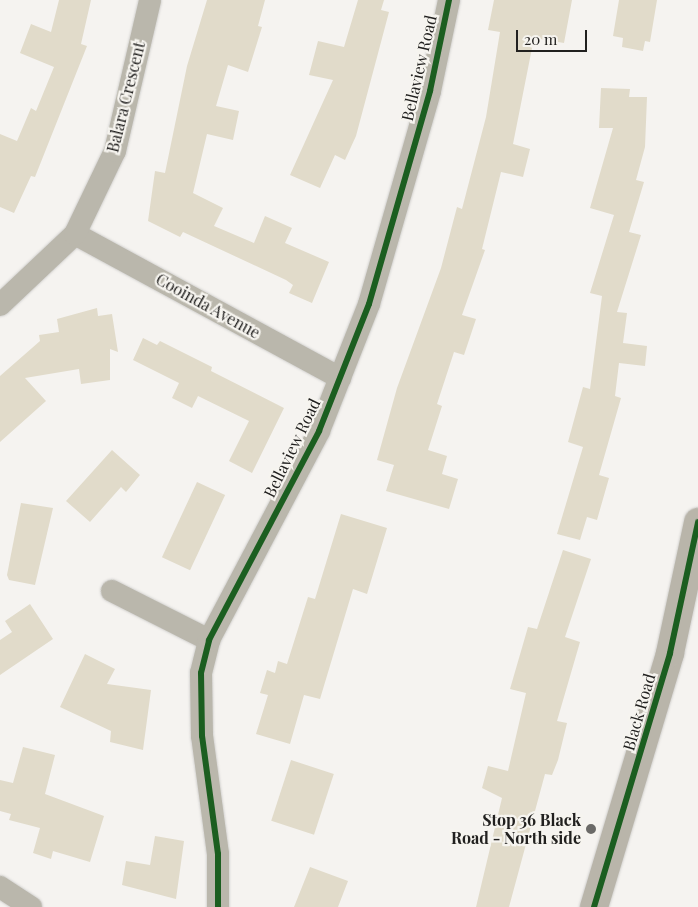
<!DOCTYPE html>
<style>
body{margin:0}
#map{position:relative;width:698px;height:907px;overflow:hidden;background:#f5f3f0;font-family:"Playfair Display",serif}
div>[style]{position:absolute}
.building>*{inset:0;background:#e1dbca;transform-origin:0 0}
.roads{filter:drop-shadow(0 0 1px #d2d1cf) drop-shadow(0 0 1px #d2d1cf)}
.street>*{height:22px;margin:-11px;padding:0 11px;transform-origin:11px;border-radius:11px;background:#bab7ac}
.secondary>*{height:28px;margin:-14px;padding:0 14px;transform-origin:14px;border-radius:14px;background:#b9b5aa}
.cycleway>*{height:6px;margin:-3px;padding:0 3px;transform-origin:3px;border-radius:3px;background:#1b5e20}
.dots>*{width:14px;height:14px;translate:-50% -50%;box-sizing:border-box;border:2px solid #f6f4ef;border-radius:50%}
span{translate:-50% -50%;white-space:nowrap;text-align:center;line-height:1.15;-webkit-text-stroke:4.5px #f6f4ef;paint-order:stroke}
.street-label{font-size:16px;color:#21201f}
.poi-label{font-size:16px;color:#21201f;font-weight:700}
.right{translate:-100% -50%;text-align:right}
.scale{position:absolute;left:516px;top:30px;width:71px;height:22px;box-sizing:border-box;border:2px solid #21201f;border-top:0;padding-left:6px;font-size:15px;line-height:18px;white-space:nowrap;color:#21201f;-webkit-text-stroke:4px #f6f4ef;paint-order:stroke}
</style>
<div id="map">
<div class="building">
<i style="clip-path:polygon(59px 0,91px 0,81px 44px,87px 46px,35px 177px,31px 176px,14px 213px,0 207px,0 134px,17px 141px,31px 108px,36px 111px,54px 67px,20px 53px,31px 24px,51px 32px)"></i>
<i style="clip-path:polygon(207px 0,265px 0,258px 26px,262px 27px,248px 72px,228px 65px,216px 106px,239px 111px,233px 140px,207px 134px,193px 193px,223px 208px,214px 226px,254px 243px,265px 216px,292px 228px,285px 243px,329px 262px,312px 303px,289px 293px,293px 285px,286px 280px,183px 232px,180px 237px,148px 221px,155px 171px,165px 173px,187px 66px)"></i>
<i style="clip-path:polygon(358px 0,384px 0,381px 10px,389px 12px,356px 136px,345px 160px,335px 155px,320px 188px,290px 175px,333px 80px,309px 75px,318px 41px,344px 47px)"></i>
<i style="clip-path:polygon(494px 0,572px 0,564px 43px,534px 38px,513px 144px,530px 149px,523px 177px,501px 172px,482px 249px,485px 250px,462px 315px,476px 319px,464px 355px,454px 352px,437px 404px,442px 406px,428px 450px,447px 456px,442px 474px,458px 479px,449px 509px,386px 491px,394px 465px,377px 460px,397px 388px,441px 268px,457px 207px,462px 209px,486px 117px,500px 32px,488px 30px)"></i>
<i style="clip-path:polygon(619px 0,657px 0,650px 42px,645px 41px,643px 51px,622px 47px,623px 38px,613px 36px)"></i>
<i style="clip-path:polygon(601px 88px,630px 89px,629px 97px,647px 97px,645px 147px,636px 180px,644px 182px,629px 232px,641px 235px,617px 312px,627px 313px,623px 343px,647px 346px,645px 366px,619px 363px,615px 396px,621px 398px,599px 475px,609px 478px,597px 520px,587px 517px,580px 540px,557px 534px,583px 447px,568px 442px,583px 387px,590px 389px,602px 296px,590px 293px,614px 215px,590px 208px,613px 128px,599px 128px)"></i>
<i style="clip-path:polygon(97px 308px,98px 316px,112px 314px,118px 352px,110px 349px,110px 380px,81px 384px,79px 369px,25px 378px,46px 401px,0 442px,0 376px,40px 341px,39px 335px,59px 332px,57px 319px)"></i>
<i style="clip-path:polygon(143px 338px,157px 345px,160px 341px,212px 367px,211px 371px,284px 408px,252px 473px,229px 461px,249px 421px,198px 396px,192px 408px,172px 398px,179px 383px,133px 360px)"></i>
<i style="clip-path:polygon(112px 450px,140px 475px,126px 492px,121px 487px,90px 522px,66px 501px)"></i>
<i style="left:197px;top:482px;width:31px;height:83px;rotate:25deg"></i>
<i style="clip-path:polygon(21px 503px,53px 508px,35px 585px,9px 580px,7px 575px)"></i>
<i style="clip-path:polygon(341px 514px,387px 528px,367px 594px,353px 589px,320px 699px,304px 695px,290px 744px,256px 734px,268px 695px,260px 693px,267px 670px,275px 673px,278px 661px,287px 664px,308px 597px,315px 599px)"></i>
<i style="clip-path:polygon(563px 550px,591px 559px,565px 637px,580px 642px,557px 721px,567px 723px,558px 760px,552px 775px,545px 774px,509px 907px,476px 907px,502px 798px,482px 788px,488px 766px,508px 771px,526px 693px,510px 689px,528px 627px,537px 629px)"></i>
<i style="clip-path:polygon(30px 604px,53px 639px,0 675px,0 640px,12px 632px,5px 621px)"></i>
<i style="clip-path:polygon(85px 654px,115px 669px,107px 684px,151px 690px,143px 750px,110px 742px,111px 731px,60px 707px)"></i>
<i style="clip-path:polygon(23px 747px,55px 755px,45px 794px,104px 816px,90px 862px,53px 851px,51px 859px,33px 853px,40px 828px,9px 820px,11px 814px,0 811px,0 780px,13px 783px)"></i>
<i style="left:291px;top:760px;width:45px;height:64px;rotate:18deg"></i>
<i style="clip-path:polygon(155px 836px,184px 841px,176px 899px,122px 885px,126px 861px,150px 865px)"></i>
<i style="clip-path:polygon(310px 867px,348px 881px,338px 907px,294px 907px)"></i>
</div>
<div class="roads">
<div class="street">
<i style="left:75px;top:234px;width:302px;rotate:28.5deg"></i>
<i style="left:0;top:305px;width:103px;rotate:-43.4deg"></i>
<i style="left:75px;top:234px;width:92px;rotate:-64.3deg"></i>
<i style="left:115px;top:151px;width:155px;rotate:-76.9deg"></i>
<i style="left:112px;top:591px;width:109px;rotate:26.8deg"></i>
<i style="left:0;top:887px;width:37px;rotate:33deg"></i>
<i style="left:218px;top:907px;width:53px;rotate:-90deg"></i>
<i style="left:218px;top:854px;width:119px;rotate:-97.7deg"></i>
<i style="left:202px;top:736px;width:63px;rotate:-90.9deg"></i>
<i style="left:201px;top:673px;width:34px;rotate:-76deg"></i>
<i style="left:209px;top:640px;width:236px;rotate:-62.2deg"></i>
<i style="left:319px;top:431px;width:136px;rotate:-68.5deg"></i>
<i style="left:369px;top:304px;width:222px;rotate:-74deg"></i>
<i style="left:430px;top:91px;width:93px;rotate:-78.2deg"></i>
</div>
<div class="secondary">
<i style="left:594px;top:907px;width:265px;rotate:-73.3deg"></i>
<i style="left:670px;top:653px;width:134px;rotate:-77.9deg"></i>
</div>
</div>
<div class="cycleway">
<i style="left:218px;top:907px;width:53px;rotate:-90deg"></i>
<i style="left:218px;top:854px;width:119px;rotate:-97.7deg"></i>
<i style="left:202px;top:736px;width:63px;rotate:-90.9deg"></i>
<i style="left:201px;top:673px;width:34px;rotate:-76deg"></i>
<i style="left:209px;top:640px;width:236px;rotate:-62.2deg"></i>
<i style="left:319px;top:431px;width:136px;rotate:-68.5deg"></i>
<i style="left:369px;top:304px;width:222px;rotate:-74deg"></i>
<i style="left:430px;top:91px;width:93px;rotate:-78.2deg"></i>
<i style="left:594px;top:907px;width:265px;rotate:-73.3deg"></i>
<i style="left:670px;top:653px;width:134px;rotate:-77.9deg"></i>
</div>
<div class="dots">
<i style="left:591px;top:829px;background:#6b6a68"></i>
</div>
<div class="street-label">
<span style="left:419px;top:68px;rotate:-77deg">Bellaview Road</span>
<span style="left:126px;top:97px;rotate:-76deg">Balara Crescent</span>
<span style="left:208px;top:306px;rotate:29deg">Cooinda Avenue</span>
<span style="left:292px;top:448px;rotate:-64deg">Bellaview Road</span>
<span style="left:639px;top:712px;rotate:-74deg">Black Road</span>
</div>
<div class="poi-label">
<span class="right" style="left:581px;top:829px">Stop 36 Black<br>Road - North side</span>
</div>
<div class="scale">20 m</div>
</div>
